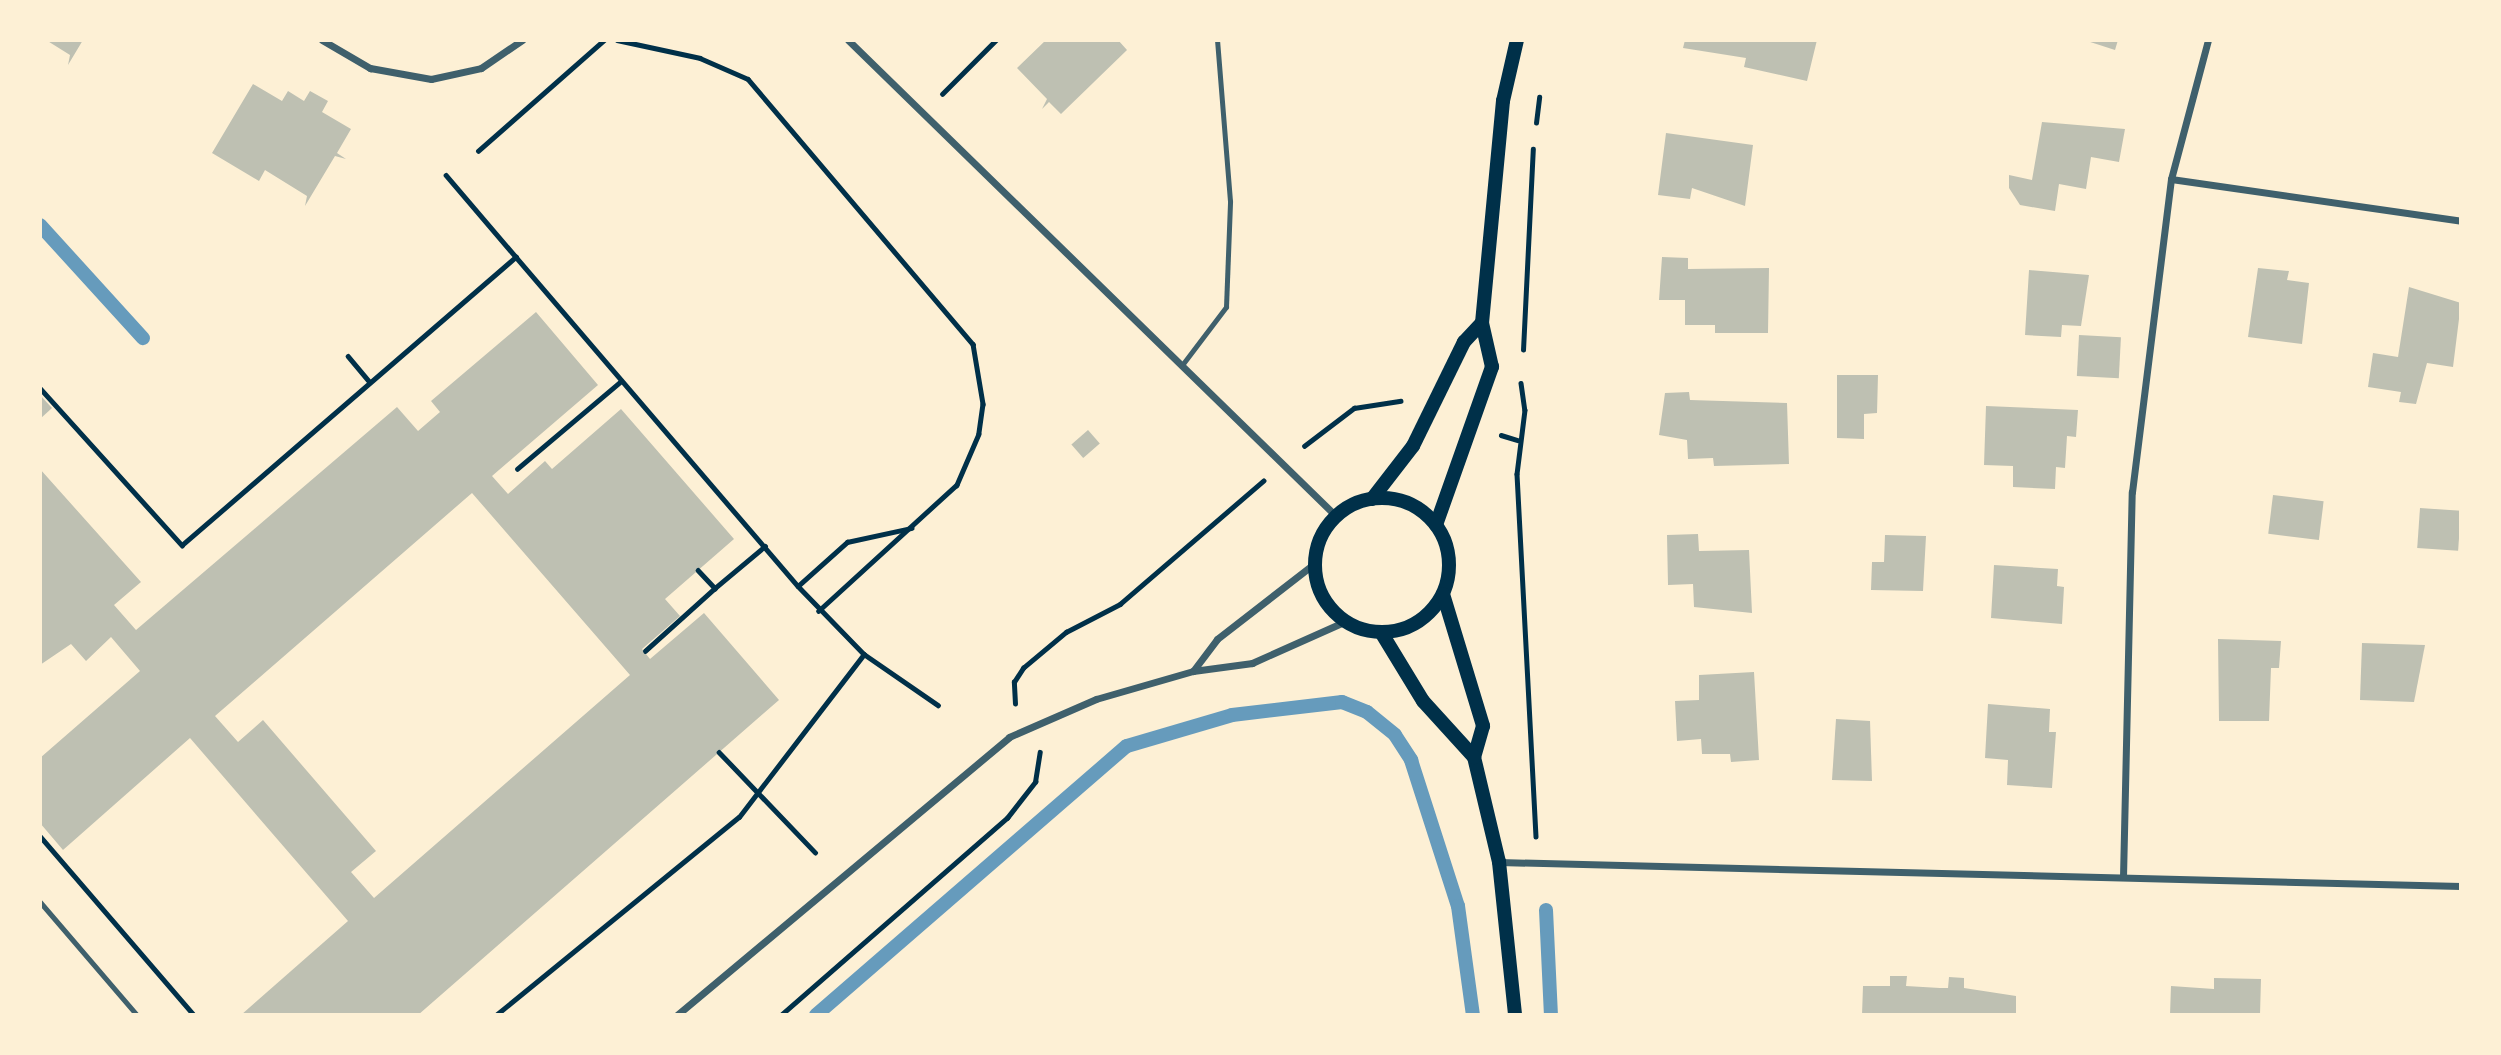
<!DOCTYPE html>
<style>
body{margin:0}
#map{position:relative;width:2501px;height:1055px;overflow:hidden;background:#fdf0d5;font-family:"Fira Sans",sans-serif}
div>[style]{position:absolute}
.stream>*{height:14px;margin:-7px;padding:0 7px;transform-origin:7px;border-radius:7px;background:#669bbc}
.building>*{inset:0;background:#bec0b2;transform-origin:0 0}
.path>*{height:4.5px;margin:-2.25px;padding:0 2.25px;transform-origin:2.25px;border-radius:2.25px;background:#003049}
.service>*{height:5px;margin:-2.5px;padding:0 2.5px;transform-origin:2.5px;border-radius:2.5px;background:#3f606c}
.minor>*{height:7px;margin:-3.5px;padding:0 3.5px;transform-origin:3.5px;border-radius:3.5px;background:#3f606c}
.secondary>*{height:14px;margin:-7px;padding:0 7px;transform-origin:7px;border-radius:7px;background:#003049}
.secondary>.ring{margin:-7px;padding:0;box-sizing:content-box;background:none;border:14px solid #003049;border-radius:50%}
span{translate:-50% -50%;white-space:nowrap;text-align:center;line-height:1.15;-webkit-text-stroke:7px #fdf0d5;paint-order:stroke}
.frame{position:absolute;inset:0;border:42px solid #fdf0d5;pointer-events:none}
</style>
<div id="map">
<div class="stream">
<i style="left:40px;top:225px;width:153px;rotate:47.7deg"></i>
<i style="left:1546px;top:910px;width:105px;rotate:87.3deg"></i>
<i style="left:816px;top:1015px;width:411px;rotate:-40.9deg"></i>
<i style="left:1127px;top:746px;width:109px;rotate:-16.4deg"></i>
<i style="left:1232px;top:715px;width:111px;rotate:-6.7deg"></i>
<i style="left:1342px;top:702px;width:27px;rotate:22deg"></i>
<i style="left:1367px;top:712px;width:36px;rotate:39deg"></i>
<i style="left:1395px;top:735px;width:30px;rotate:57deg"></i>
<i style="left:1411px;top:760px;width:153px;rotate:72.2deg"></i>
<i style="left:1458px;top:906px;width:110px;rotate:82.2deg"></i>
</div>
<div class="building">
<i style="clip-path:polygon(46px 40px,83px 40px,68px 65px,70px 55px)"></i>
<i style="clip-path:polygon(1046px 40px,1118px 40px,1127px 50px,1061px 114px,1049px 102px,1042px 109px,1047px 99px,1017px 68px)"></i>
<i style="clip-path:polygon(1685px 40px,1817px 40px,1807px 81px,1744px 67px,1746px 58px,1683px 48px)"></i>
<i style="clip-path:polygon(2084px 40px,2118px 40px,2115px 50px)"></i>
<i style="clip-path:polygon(253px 84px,282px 101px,288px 91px,304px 101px,310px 91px,328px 101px,322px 112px,351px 129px,337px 153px,346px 159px,335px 156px,305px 206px,307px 196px,265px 170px,259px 181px,212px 153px)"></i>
<i style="clip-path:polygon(2042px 122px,2125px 129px,2119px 162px,2091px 157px,2086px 189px,2059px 184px,2055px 211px,2020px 205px,2009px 188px,2009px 175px,2032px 180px)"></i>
<i style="clip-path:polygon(1666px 133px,1753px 145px,1745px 206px,1692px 188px,1690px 199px,1658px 195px)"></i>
<i style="clip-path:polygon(1662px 257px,1688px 258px,1688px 269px,1769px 268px,1768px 333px,1715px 333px,1715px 325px,1685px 325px,1685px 300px,1659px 300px)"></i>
<i style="clip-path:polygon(2258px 268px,2289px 271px,2287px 280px,2309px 283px,2302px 344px,2248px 337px)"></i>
<i style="clip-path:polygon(2029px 270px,2089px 275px,2081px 326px,2062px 325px,2061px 337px,2025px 335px)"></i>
<i style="clip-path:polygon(2409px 287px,2461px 303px,2453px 367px,2427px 363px,2416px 404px,2399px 402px,2401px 392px,2368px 387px,2373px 353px,2398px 357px)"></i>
<i style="clip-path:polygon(evenodd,536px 312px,598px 385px,492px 476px,508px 494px,545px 461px,552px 469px,621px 409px,734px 539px,665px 599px,680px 616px,642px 649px,650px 659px,704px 613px,779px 700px,418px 1015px,241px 1015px,348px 921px,190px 738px,63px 850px,40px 823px,40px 758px,140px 671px,111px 637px,86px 661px,71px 644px,40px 665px,40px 469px,141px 582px,114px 605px,136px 630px,397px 407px,418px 431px,440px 412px,431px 401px,536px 312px,472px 493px,630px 675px,374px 898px,351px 872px,376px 851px,263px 720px,238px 742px,215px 716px,472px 493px)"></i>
<i style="left:2079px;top:335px;width:42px;height:41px;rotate:3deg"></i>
<i style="clip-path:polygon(1837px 375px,1878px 375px,1877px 413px,1864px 414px,1864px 439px,1837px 438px)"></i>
<i style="clip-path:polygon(1689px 392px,1690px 400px,1787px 403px,1789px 464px,1714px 466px,1713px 458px,1688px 459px,1687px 440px,1659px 435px,1665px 393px)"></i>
<i style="clip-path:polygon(40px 395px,52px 408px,40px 419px)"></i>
<i style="clip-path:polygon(1986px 406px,2078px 410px,2076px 437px,2067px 436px,2065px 468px,2056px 467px,2055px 489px,2013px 487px,2013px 466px,1984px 465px)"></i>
<i style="left:1088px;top:430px;width:18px;height:22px;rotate:49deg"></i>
<i style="left:2273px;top:495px;width:51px;height:39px;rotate:7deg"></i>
<i style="left:2420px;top:508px;width:41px;height:40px;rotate:4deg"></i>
<i style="clip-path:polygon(1698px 534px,1699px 551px,1749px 550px,1752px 613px,1694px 607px,1693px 584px,1668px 585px,1667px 535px)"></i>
<i style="clip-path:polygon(1885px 535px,1926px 536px,1923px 591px,1871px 590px,1872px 562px,1884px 562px)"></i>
<i style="clip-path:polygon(1994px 565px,2058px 569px,2057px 586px,2064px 587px,2062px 624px,1991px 618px)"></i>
<i style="clip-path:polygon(2218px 639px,2281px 641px,2279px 668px,2271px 668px,2269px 721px,2219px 721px)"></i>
<i style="clip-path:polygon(2362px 643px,2425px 645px,2414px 702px,2360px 700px)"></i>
<i style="clip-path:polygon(1754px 672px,1759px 760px,1731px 762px,1730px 754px,1702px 754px,1701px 739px,1677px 741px,1675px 701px,1699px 700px,1699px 675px)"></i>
<i style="clip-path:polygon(1988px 704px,2050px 709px,2049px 732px,2056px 732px,2052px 788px,2007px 785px,2008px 760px,1985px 758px)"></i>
<i style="clip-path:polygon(1836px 719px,1870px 721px,1872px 781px,1832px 780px)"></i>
<i style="clip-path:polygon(1890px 976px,1907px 976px,1906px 986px,1940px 988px,1948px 988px,1949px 977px,1964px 978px,1964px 988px,2016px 996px,2016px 1015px,1862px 1015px,1863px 986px,1890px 986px)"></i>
<i style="clip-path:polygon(2214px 978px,2261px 979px,2260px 1015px,2170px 1015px,2171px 986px,2214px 989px)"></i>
</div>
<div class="path">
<i style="left:617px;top:40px;width:85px;rotate:12.2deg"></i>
<i style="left:700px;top:58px;width:52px;rotate:23.6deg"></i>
<i style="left:748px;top:79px;width:348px;rotate:49.7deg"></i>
<i style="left:973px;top:344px;width:61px;rotate:80.5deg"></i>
<i style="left:983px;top:404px;width:30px;rotate:98deg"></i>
<i style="left:979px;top:434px;width:56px;rotate:113.3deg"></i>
<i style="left:957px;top:485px;width:187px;rotate:137.6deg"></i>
<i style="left:942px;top:94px;width:76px;rotate:-45deg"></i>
<i style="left:1536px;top:123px;width:26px;rotate:-83deg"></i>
<i style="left:478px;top:151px;width:168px;rotate:-41.4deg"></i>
<i style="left:446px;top:175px;width:108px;rotate:49.5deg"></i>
<i style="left:1523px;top:350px;width:201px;rotate:-87.2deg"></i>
<i style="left:348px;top:356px;width:34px;rotate:50deg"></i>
<i style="left:1521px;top:383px;width:27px;rotate:82deg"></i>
<i style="left:1525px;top:410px;width:64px;rotate:97.1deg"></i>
<i style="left:1517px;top:474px;width:363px;rotate:87deg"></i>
<i style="left:40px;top:388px;width:212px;rotate:47.9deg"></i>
<i style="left:182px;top:545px;width:441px;rotate:-40.8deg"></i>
<i style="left:516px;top:257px;width:433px;rotate:49.4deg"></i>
<i style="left:798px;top:586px;width:95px;rotate:45.9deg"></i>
<i style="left:1501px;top:435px;width:17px;rotate:17deg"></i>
<i style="left:1304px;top:446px;width:63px;rotate:-37.2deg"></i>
<i style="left:1354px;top:408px;width:47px;rotate:-8.7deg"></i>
<i style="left:517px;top:469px;width:136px;rotate:-40.2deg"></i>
<i style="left:698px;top:570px;width:25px;rotate:47deg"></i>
<i style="left:715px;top:588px;width:65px;rotate:-40deg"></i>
<i style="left:798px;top:586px;width:66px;rotate:-41.9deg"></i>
<i style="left:847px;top:542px;width:66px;rotate:-12.3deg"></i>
<i style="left:645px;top:651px;width:94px;rotate:-42deg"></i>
<i style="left:1015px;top:704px;width:22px;rotate:-93deg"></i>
<i style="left:1014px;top:682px;width:17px;rotate:-57deg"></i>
<i style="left:1023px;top:668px;width:56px;rotate:-39.9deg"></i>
<i style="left:1066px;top:632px;width:61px;rotate:-27.4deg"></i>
<i style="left:1120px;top:604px;width:189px;rotate:-40.7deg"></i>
<i style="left:719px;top:752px;width:139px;rotate:46.2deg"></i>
<i style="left:40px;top:836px;width:236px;rotate:49.3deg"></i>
<i style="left:496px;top:1015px;width:313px;rotate:-39.2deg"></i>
<i style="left:739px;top:817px;width:205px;rotate:-52.5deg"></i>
<i style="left:864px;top:654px;width:90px;rotate:34.6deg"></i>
<i style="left:781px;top:1015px;width:300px;rotate:-41.1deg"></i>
<i style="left:1007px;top:818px;width:46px;rotate:-52.1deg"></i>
<i style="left:1035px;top:782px;width:30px;rotate:-81deg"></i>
</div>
<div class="service">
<i style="left:1182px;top:365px;width:73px;rotate:-52.8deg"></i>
<i style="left:1226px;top:307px;width:106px;rotate:-87.8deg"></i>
<i style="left:1230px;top:201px;width:162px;rotate:-94.6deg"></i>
<i style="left:40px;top:902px;width:149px;rotate:49.4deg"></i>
</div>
<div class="minor">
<i style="left:322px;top:40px;width:56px;rotate:30.3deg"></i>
<i style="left:370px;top:68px;width:62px;rotate:10.2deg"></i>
<i style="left:431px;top:79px;width:51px;rotate:-12.4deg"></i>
<i style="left:481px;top:68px;width:50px;rotate:-34.3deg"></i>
<i style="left:848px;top:40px;width:682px;rotate:44.29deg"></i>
<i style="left:2171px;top:179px;width:293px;rotate:8.2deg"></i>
<i style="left:1193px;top:671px;width:40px;rotate:-53deg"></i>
<i style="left:1217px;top:639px;width:124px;rotate:-37.8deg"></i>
<i style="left:1499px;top:862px;width:962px;rotate:1.43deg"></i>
<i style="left:2123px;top:877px;width:385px;rotate:-88.7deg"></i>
<i style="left:2132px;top:492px;width:315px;rotate:-82.9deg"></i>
<i style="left:2171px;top:179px;width:144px;rotate:-75.1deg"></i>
<i style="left:677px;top:1015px;width:433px;rotate:-39.9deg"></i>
<i style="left:1009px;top:737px;width:95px;rotate:-23.6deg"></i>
<i style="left:1096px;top:699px;width:101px;rotate:-16.1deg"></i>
<i style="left:1193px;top:671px;width:60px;rotate:-7.7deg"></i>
<i style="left:1252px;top:663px;width:103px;rotate:-24.1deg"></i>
</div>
<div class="secondary">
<i class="ring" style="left:1315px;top:498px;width:120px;height:120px"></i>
<i style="left:1372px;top:499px;width:67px;rotate:-52.3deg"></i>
<i style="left:1413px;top:446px;width:116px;rotate:-63.9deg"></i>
<i style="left:1464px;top:342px;width:26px;rotate:-47deg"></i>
<i style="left:1436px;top:525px;width:168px;rotate:-70.5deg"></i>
<i style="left:1492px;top:367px;width:45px;rotate:-102.8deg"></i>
<i style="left:1482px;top:323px;width:223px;rotate:-84.6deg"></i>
<i style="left:1503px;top:101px;width:63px;rotate:-77.1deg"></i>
<i style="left:1443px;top:594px;width:138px;rotate:73.1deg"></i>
<i style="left:1483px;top:726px;width:32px;rotate:106deg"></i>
<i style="left:1474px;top:757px;width:108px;rotate:76.6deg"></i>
<i style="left:1499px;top:862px;width:154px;rotate:84deg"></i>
<i style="left:1381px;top:632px;width:81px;rotate:58.7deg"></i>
<i style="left:1423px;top:701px;width:76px;rotate:47.7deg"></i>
</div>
<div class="frame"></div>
</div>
